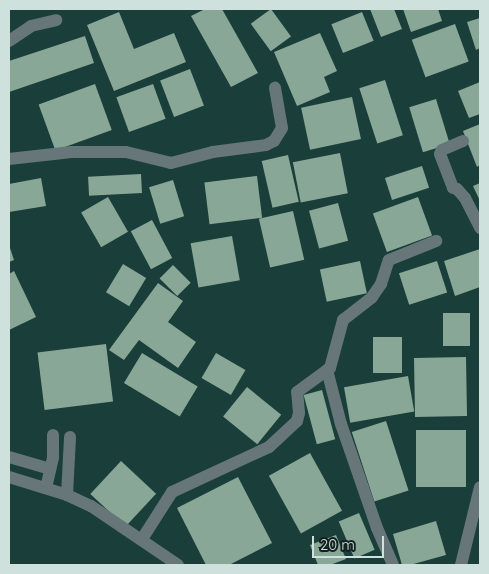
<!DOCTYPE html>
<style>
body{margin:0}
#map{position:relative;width:489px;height:574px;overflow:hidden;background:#1a3e39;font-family:Quicksand,sans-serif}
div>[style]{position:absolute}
.building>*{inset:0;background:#88a796;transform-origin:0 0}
.minor>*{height:12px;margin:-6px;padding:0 6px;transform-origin:6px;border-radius:6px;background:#677779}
span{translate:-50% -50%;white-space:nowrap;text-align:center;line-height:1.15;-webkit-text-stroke:5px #12211f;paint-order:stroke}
.frame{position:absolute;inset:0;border:10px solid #cee1dd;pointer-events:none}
.scale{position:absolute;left:312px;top:536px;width:72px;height:22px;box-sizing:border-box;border:2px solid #cee1dd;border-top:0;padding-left:6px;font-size:15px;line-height:18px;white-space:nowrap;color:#cee1dd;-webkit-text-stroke:4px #12211f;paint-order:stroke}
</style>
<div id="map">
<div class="building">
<i style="clip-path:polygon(205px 9px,222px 9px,258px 73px,231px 87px,191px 16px)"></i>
<i style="left:271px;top:9px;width:34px;height:25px;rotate:54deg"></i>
<i style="clip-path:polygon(370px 9px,394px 9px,402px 29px,381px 37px)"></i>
<i style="clip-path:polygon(403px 9px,438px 9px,442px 21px,411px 32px)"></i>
<i style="clip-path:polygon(119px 12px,134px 49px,174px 33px,186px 62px,114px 91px,87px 25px)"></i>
<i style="left:362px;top:12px;width:31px;height:33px;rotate:68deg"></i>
<i style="clip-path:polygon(480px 18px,480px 48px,476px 50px,467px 22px)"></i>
<i style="left:455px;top:24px;width:40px;height:46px;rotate:70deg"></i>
<i style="clip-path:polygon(320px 33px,337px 71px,324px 77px,330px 92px,297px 106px,274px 52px)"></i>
<i style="clip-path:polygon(85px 36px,94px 63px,9px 92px,9px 61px)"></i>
<i style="left:190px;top:69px;width:39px;height:32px;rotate:69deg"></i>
<i style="left:385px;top:80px;width:58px;height:27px;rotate:72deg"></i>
<i style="clip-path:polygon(480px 82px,480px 114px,469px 118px,458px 91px)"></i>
<i style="left:95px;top:84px;width:49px;height:60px;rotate:70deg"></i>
<i style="left:153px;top:84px;width:37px;height:39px;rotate:70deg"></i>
<i style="left:352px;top:97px;width:43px;height:52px;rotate:78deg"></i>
<i style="left:436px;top:99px;width:47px;height:28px;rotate:73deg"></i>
<i style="clip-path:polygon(480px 124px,480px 165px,477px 167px,463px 131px)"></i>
<i style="left:340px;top:153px;width:41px;height:48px;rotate:79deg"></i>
<i style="left:288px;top:155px;width:48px;height:27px;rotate:77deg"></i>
<i style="left:422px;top:166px;width:23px;height:39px;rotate:72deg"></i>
<i style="left:141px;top:174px;width:19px;height:53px;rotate:87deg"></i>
<i style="left:257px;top:176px;width:42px;height:53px;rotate:83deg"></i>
<i style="clip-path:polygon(41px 178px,46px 206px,9px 212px,9px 184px)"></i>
<i style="left:173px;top:180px;width:38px;height:25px;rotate:73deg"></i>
<i style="clip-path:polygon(480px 183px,480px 201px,473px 186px)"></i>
<i style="left:108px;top:197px;width:40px;height:31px;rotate:60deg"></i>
<i style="left:418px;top:197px;width:41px;height:48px;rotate:70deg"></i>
<i style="left:338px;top:203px;width:39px;height:30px;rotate:75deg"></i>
<i style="left:293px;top:211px;width:50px;height:35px;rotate:77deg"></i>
<i style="left:152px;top:220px;width:43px;height:24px;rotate:62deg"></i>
<i style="left:232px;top:236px;width:45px;height:42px;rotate:80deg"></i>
<i style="clip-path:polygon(9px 245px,14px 260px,9px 262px)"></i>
<i style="clip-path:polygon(480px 249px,480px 287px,455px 296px,444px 261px)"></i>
<i style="left:360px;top:261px;width:33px;height:41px;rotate:78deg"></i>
<i style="left:437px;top:261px;width:33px;height:40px;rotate:72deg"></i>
<i style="left:123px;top:264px;width:27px;height:33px;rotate:31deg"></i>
<i style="left:173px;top:265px;width:25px;height:19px;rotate:45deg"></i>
<i style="clip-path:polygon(14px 271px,36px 317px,9px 330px,9px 274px)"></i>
<i style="clip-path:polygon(158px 283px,183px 301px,168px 322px,196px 342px,178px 368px,139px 340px,124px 360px,109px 350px)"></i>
<i style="left:443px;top:313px;width:27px;height:33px"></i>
<i style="left:373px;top:337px;width:29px;height:36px"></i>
<i style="left:106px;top:344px;width:58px;height:69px;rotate:83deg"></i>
<i style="left:142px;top:353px;width:65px;height:35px;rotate:31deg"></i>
<i style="left:216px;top:353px;width:34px;height:29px;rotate:30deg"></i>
<i style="left:466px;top:357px;width:59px;height:52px;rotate:89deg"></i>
<i style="left:408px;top:376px;width:36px;height:65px;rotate:80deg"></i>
<i style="left:247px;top:387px;width:44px;height:38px;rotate:39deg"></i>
<i style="left:322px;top:390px;width:51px;height:19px;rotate:75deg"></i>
<i style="left:386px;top:421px;width:73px;height:36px;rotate:72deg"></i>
<i style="left:416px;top:430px;width:50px;height:57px"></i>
<i style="left:310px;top:453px;width:66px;height:47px;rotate:61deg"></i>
<i style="left:121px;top:461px;width:48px;height:45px;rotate:43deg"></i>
<i style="clip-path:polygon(238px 477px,272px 543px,229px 565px,206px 565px,177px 508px)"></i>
<i style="left:359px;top:513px;width:40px;height:22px;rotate:67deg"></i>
<i style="clip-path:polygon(436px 521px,446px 555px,410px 565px,402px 565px,393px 534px)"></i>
<i style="clip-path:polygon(336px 535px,346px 559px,330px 565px,318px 565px,310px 545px)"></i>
</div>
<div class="minor">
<i style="left:9px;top:41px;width:27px;rotate:-34deg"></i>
<i style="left:31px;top:26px;width:26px;rotate:-13deg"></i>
<i style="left:463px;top:141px;width:23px;rotate:157deg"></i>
<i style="left:442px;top:150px;width:4px;rotate:117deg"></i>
<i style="left:440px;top:154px;width:36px;rotate:69deg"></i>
<i style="left:453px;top:188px;width:4px;rotate:14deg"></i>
<i style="left:457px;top:189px;width:12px;rotate:48deg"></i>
<i style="left:465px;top:198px;width:34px;rotate:63deg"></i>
<i style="left:9px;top:159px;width:63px;rotate:-6.3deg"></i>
<i style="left:72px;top:152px;width:54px"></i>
<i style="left:126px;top:152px;width:46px;rotate:13.7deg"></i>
<i style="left:171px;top:163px;width:43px;rotate:-14.7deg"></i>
<i style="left:213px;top:152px;width:53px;rotate:-7.5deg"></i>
<i style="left:266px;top:145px;width:9px;rotate:-27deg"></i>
<i style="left:274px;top:141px;width:15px;rotate:-58deg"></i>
<i style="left:282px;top:128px;width:41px;rotate:-99.9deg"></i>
<i style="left:327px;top:370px;width:56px;rotate:75.5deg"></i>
<i style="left:341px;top:424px;width:110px;rotate:70.9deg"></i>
<i style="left:377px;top:528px;width:40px;rotate:66.6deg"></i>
<i style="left:9px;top:457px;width:43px;rotate:16.3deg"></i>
<i style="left:9px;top:477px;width:61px;rotate:17.2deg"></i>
<i style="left:67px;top:495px;width:26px;rotate:25deg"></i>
<i style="left:91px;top:506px;width:105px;rotate:34.1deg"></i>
<i style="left:46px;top:488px;width:32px;rotate:-77deg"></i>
<i style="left:53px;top:457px;width:22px;rotate:-90deg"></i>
<i style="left:67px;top:495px;width:58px;rotate:-87deg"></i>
<i style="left:142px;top:539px;width:56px;rotate:-57.4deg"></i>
<i style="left:172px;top:492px;width:107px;rotate:-24.9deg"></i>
<i style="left:269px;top:447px;width:38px;rotate:-43deg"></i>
<i style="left:297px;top:421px;width:8px;rotate:-76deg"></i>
<i style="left:299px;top:413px;width:21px;rotate:-95deg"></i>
<i style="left:297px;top:392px;width:41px;rotate:-36deg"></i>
<i style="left:330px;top:368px;width:50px;rotate:-74.8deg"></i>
<i style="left:343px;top:320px;width:37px;rotate:-38deg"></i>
<i style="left:372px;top:297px;width:16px;rotate:-55deg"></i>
<i style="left:381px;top:284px;width:25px;rotate:-72deg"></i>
<i style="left:389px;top:260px;width:51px;rotate:-22deg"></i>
<i style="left:461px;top:565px;width:80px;rotate:-76.3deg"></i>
</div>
<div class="frame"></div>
<div class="scale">20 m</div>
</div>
